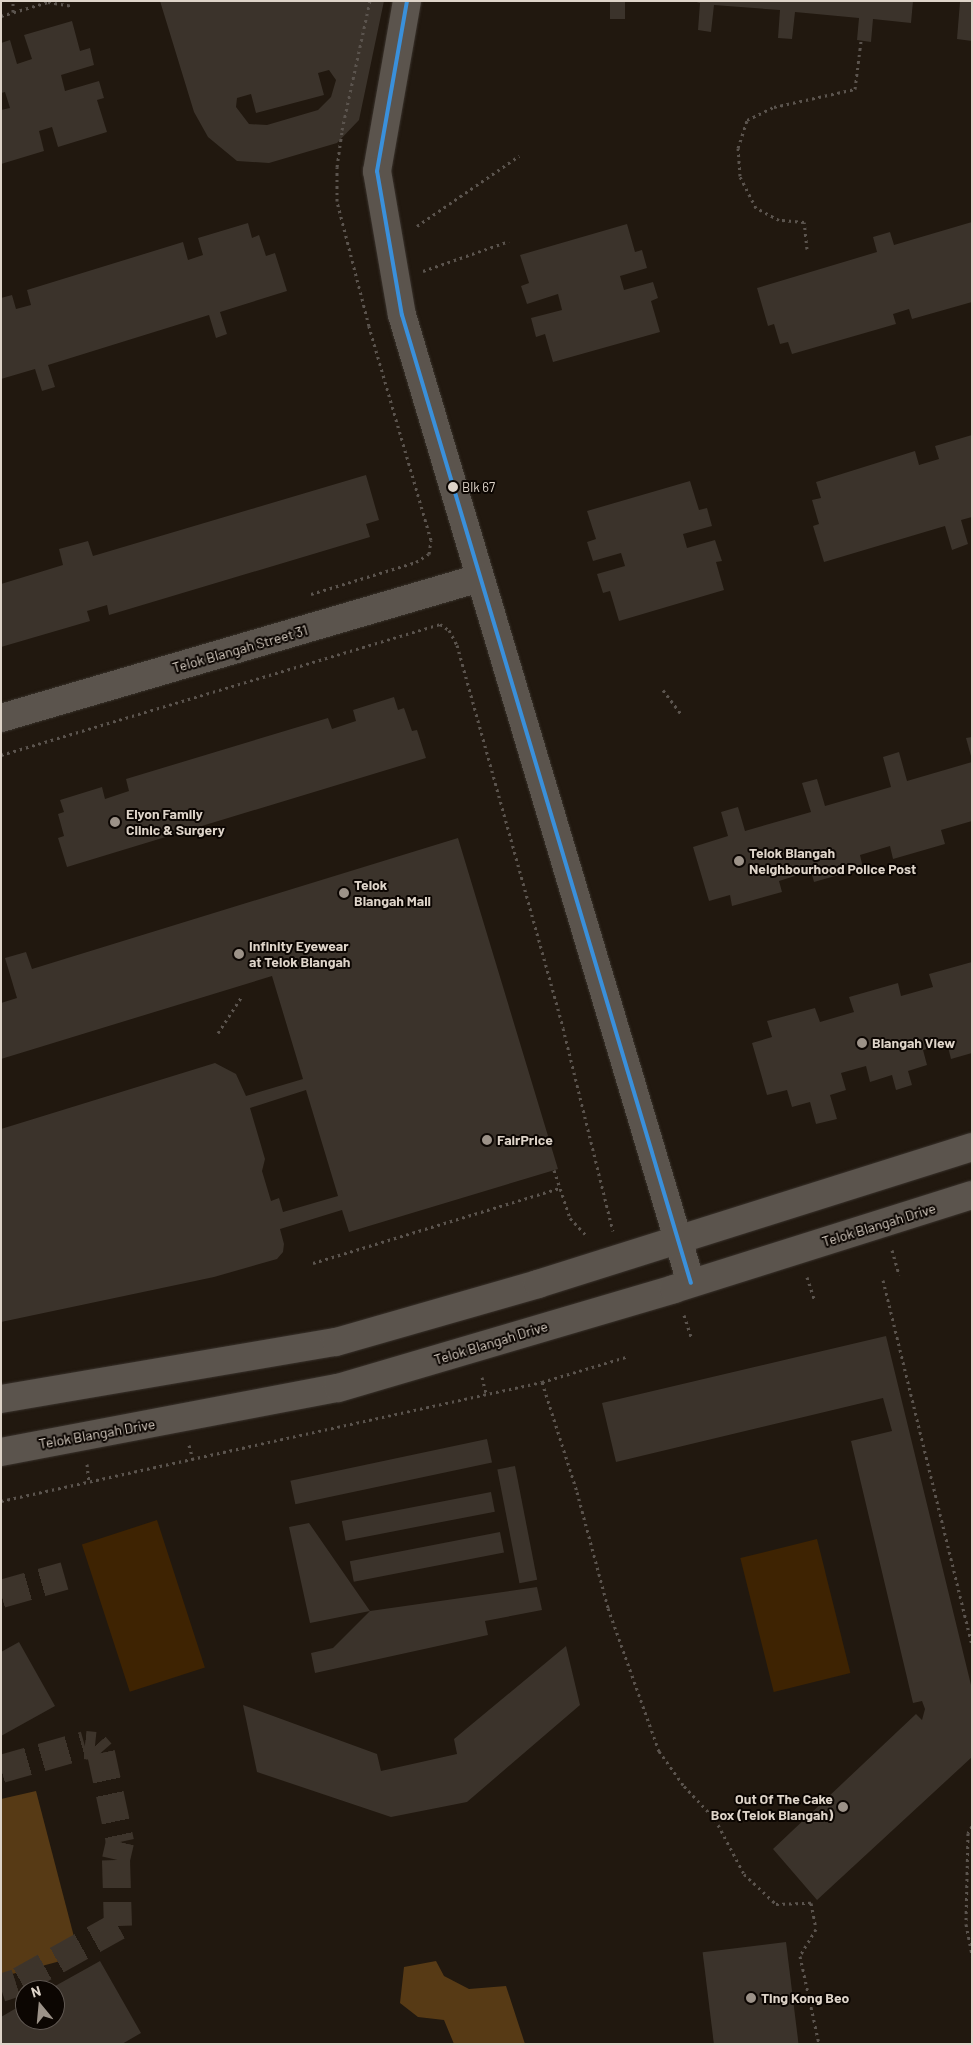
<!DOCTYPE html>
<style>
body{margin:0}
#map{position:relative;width:973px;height:2045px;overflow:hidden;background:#21180f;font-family:Barlow,sans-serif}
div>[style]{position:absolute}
.green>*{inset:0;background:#3e2302;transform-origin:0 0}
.water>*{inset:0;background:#573a15}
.building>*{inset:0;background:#3b332b;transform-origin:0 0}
.minor-tunnel>*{height:28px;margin-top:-14px;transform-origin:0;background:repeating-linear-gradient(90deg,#3d342b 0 28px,transparent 0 42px)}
.path>*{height:3px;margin-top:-1.5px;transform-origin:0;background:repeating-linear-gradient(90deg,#5b544e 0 2.5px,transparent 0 6.5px)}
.roads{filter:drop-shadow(0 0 1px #39322c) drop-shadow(0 0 1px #39322c)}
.minor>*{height:28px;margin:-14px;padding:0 14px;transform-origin:14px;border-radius:14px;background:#5b544d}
.bus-1>*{height:4px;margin:-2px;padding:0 2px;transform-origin:2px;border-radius:2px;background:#3a90db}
.dots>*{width:14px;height:14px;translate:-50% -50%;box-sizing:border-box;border:2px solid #0c0602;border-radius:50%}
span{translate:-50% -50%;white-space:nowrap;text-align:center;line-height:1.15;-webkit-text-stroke:4px #0c0602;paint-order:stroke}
.bus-label{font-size:13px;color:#ded4c9}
.left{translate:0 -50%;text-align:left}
.street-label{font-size:14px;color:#ded4c9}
.poi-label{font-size:14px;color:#ded4c9;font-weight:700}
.right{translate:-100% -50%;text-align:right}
.frame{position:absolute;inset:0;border:2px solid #ded4c9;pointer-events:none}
.north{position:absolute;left:15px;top:1980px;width:50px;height:50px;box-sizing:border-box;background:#0c0602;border:1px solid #605852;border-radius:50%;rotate:343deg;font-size:14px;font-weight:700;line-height:20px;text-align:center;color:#ded4c9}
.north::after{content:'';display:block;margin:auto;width:18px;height:22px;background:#9c9288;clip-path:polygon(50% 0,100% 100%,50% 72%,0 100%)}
</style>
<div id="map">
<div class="green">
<i style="left:157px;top:1520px;width:155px;height:79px;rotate:72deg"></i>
<i style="left:817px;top:1539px;width:138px;height:79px;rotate:76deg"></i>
</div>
<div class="water">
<i style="clip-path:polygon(36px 1791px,79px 1956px,1px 1977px,1px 1799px)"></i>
<i style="clip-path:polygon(436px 1961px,444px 1976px,469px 1989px,506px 1986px,525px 2044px,454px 2044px,444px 2020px,418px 2017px,400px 2003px,404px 1967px)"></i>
</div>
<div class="building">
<i style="clip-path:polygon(evenodd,160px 1px,384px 1px,359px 120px,337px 143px,269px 163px,237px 161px,208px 137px,194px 112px,160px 1px,329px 70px,336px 80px,331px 97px,318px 110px,267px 125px,249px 124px,236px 107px,237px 98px,251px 94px,256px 113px,324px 95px,318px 73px,329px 70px)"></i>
<i style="left:610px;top:1px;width:15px;height:18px"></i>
<i style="clip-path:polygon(693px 1px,913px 1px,911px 23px,873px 19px,871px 42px,857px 40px,859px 18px,795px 12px,792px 39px,778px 38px,780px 10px,714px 5px,711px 32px,698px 30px,700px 3px)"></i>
<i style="clip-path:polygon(968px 1px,972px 1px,972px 41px,957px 39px,960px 2px)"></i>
<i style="clip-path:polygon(72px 21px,80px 51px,90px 48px,94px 65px,61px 75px,65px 91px,99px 81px,104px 98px,97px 100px,107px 132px,58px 147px,52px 127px,39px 131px,44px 151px,1px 164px,1px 110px,10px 108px,5px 92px,1px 93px,1px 43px,10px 40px,17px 64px,32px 59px,24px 35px)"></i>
<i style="clip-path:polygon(972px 222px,972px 302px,912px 319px,909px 309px,893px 314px,896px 324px,792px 354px,788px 342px,780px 344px,774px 324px,768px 326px,757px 288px,877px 252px,873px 237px,890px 232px,894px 245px)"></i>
<i style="clip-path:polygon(248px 223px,252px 238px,259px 235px,266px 256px,275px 253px,287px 291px,220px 312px,227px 334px,216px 338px,209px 315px,48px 365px,55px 387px,42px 391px,35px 369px,1px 379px,1px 298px,12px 295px,16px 309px,31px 305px,27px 290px,183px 242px,188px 260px,203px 255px,198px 238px)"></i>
<i style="clip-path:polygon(627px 224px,635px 252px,642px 250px,647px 268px,620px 276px,624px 290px,653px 282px,658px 298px,651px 301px,660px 332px,553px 362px,545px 334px,536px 337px,531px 318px,562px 310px,558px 294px,527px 304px,521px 286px,529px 283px,520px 255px)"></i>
<i style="clip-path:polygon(972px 435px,972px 517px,961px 520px,968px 544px,952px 550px,945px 526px,824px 562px,813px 526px,819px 524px,812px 500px,821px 498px,816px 482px,915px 451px,919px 465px,939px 459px,935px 446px)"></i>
<i style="clip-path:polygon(366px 475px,379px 520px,366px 524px,370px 537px,109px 615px,107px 605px,87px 611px,90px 621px,1px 647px,1px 584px,63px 565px,59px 549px,88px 541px,93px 556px)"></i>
<i style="clip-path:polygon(690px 481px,699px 510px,707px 508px,712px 526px,683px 534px,687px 548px,715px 540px,722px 561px,716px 562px,724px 590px,619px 621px,610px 591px,603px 593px,597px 574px,625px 566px,621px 553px,593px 561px,587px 542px,596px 539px,587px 511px)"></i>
<i style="clip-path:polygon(394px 697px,398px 710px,404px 708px,412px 731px,417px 730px,426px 758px,67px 867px,58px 838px,64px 836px,58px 814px,64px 812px,60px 800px,102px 787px,105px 799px,129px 791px,126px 779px,328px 718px,332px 729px,356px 721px,353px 710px)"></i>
<i style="clip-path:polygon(972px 737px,972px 756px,971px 756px,966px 738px)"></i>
<i style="clip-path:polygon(899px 752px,907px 781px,972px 762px,972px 821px,941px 830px,945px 844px,893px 859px,890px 846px,860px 855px,863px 868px,814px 882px,811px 871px,779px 881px,782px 892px,732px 906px,730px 895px,709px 901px,693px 847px,728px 836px,721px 812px,738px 807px,745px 831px,811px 812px,802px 783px,817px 779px,825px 806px,891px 787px,883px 757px)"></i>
<i style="clip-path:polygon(evenodd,458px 838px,558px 1169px,349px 1232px,342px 1210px,280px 1229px,284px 1244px,283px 1252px,277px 1259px,214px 1277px,1px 1322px,1px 1129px,215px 1063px,236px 1074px,246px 1096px,303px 1079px,272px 976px,1px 1059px,1px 1003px,17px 998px,5px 958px,26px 952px,32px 969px,458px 838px,306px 1090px,338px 1196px,283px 1212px,279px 1198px,271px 1201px,262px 1171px,265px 1159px,250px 1108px,306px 1090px)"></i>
<i style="clip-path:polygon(972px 962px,972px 1053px,951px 1059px,947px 1043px,923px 1050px,927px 1065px,908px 1071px,912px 1085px,896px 1090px,892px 1075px,870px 1082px,866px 1066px,841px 1073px,846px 1090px,830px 1095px,837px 1119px,816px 1124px,810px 1102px,792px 1107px,787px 1090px,767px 1095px,752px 1043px,772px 1037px,767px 1021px,815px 1008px,820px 1022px,854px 1012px,849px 997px,898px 983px,901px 996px,933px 987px,929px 974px)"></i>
<i style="clip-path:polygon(886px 1336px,972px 1689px,972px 1757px,817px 1900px,773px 1849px,916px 1714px,922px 1720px,925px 1709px,922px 1701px,913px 1703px,851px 1441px,892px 1431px,883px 1398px,616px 1462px,602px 1403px)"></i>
<i style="left:487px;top:1439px;width:24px;height:201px;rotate:78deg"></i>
<i style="left:515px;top:1466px;width:116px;height:18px;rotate:79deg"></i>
<i style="left:491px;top:1492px;width:20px;height:152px;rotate:79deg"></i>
<i style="clip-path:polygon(309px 1523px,370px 1611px,537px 1587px,542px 1610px,485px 1621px,488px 1635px,315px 1673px,311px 1653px,333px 1648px,370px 1611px,310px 1623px,289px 1527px)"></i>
<i style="left:500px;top:1532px;width:21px;height:153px;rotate:79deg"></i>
<i style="clip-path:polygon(19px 1642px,55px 1706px,1px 1736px,1px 1652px)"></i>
<i style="clip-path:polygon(566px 1646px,580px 1705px,467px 1802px,391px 1817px,257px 1772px,243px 1705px,377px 1754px,381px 1771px,457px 1754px,454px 1739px)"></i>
<i style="left:786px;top:1942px;width:103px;height:84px;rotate:83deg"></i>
<i style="clip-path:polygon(100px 1961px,141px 2033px,122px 2044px,1px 2044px,1px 2017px,25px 2003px,25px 2020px,55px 2020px,55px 1990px,48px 1990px)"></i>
</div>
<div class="minor-tunnel">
<i style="left:1px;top:1594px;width:66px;rotate:-15.9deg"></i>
<i style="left:1px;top:1769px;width:87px;rotate:-15.9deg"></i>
<i style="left:85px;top:1745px;width:10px;rotate:6deg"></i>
<i style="left:95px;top:1746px;width:9px;rotate:49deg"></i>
<i style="left:101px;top:1753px;width:91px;rotate:77.9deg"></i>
<i style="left:120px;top:1842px;width:18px;rotate:103deg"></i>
<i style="left:116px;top:1860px;width:66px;rotate:88.3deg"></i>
<i style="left:118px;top:1926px;width:117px;rotate:150.8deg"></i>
<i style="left:16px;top:1983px;width:16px;rotate:162deg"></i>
</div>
<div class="path">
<i style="left:13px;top:12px;width:11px;rotate:-90deg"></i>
<i style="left:1px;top:16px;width:49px;rotate:-16.6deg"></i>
<i style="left:48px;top:2px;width:25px;rotate:9deg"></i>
<i style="left:417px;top:226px;width:124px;rotate:-34.5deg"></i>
<i style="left:807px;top:249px;width:27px;rotate:-96deg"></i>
<i style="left:804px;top:222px;width:25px;rotate:-175deg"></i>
<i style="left:779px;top:220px;width:26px;rotate:-152deg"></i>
<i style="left:756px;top:208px;width:36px;rotate:-117deg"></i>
<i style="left:740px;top:176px;width:28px;rotate:-94deg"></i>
<i style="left:738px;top:148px;width:29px;rotate:-72deg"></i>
<i style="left:747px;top:120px;width:30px;rotate:-26deg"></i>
<i style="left:774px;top:107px;width:83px;rotate:-12.5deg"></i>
<i style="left:855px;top:89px;width:48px;rotate:-82.9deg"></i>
<i style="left:423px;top:271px;width:91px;rotate:-19.2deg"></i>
<i style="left:311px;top:594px;width:110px;rotate:-16.9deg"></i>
<i style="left:416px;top:562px;width:15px;rotate:-32deg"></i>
<i style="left:429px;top:554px;width:14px;rotate:-82deg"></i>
<i style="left:431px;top:540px;width:223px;rotate:-106.2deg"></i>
<i style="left:369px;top:326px;width:129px;rotate:-104.4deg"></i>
<i style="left:337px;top:201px;width:34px;rotate:-90deg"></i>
<i style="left:337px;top:167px;width:37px;rotate:-82deg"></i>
<i style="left:342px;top:130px;width:132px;rotate:-77.8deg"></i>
<i style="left:663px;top:690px;width:31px;rotate:53deg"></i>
<i style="left:1px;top:755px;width:458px;rotate:-16.6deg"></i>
<i style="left:440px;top:624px;width:11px;rotate:34deg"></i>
<i style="left:449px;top:630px;width:17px;rotate:62deg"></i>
<i style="left:457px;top:645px;width:397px;rotate:74.5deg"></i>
<i style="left:563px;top:1028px;width:209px;rotate:76.2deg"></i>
<i style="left:218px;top:1033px;width:44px;rotate:-57deg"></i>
<i style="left:554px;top:1170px;width:51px;rotate:71.6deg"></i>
<i style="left:570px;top:1218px;width:26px;rotate:47deg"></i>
<i style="left:892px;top:1250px;width:26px;rotate:74deg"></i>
<i style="left:313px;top:1263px;width:258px;rotate:-16.9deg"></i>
<i style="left:807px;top:1277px;width:25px;rotate:72deg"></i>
<i style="left:883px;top:1280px;width:376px;rotate:76.3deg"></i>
<i style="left:684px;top:1315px;width:25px;rotate:72deg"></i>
<i style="left:482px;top:1377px;width:16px;rotate:76deg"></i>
<i style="left:542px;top:1382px;width:115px;rotate:72.3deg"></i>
<i style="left:577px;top:1492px;width:120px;rotate:75deg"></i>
<i style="left:608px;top:1608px;width:152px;rotate:70.4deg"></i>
<i style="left:659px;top:1751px;width:43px;rotate:54.5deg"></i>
<i style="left:684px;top:1786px;width:45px;rotate:46.8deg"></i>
<i style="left:715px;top:1819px;width:62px;rotate:62.2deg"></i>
<i style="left:744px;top:1874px;width:44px;rotate:43.2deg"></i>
<i style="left:776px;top:1904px;width:35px;rotate:-2deg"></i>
<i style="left:811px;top:1903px;width:26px;rotate:79deg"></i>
<i style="left:816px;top:1929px;width:31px;rotate:121deg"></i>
<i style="left:800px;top:1956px;width:90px;rotate:77.8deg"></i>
<i style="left:189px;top:1445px;width:16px;rotate:75deg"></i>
<i style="left:87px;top:1464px;width:18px;rotate:84deg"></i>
<i style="left:1px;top:1501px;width:554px;rotate:-12.41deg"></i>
<i style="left:542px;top:1382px;width:88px;rotate:-16.6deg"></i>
<i style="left:972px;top:1826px;width:8px;rotate:120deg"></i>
<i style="left:968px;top:1833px;width:91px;rotate:91.3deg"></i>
<i style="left:966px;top:1924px;width:33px;rotate:79deg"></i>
</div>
<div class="roads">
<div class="minor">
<i style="left:407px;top:1px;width:173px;rotate:100deg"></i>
<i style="left:377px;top:171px;width:146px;rotate:80.2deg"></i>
<i style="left:402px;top:315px;width:1010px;rotate:73.38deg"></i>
<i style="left:1px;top:718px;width:499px;rotate:-16.3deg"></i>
<i style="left:1px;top:1399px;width:340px;rotate:-9.7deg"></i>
<i style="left:336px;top:1342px;width:210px;rotate:-16deg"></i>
<i style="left:538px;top:1284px;width:455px;rotate:-17.5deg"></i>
<i style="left:1px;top:1452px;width:343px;rotate:-10.8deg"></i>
<i style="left:338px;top:1388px;width:350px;rotate:-16.4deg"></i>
<i style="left:674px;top:1289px;width:312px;rotate:-17.5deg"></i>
</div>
</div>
<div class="bus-1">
<i style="left:407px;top:1px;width:173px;rotate:100deg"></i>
<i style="left:377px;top:171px;width:146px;rotate:80.2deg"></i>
<i style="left:402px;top:315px;width:1010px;rotate:73.38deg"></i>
</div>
<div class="dots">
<i style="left:453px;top:487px;background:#ded4c9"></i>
<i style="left:115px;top:822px;background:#9c9288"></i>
<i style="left:739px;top:861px;background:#9c9288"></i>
<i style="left:344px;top:893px;background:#9c9288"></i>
<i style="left:239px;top:954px;background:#9c9288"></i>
<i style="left:862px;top:1043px;background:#9c9288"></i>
<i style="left:487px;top:1140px;background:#9c9288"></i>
<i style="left:843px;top:1807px;background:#9c9288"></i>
<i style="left:751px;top:1998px;background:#9c9288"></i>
</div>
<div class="bus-label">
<span class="left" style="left:462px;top:487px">Blk 67</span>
</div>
<div class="street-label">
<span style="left:240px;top:649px;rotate:-16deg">Telok Blangah Street 31</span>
<span style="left:879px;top:1225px;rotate:-17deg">Telok Blangah Drive</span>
<span style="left:491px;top:1343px;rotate:-17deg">Telok Blangah Drive</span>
<span style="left:97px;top:1434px;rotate:-10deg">Telok Blangah Drive</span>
</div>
<div class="poi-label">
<span class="left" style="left:126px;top:822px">Elyon Family<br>Clinic &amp; Surgery</span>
<span class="left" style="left:749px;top:861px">Telok Blangah<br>Neighbourhood Police Post</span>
<span class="left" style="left:354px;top:893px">Telok<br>Blangah Mall</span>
<span class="left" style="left:249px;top:954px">Infinity Eyewear<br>at Telok Blangah</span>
<span class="left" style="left:872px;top:1043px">Blangah View</span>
<span class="left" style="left:497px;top:1140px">FairPrice</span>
<span class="right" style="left:833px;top:1807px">Out Of The Cake<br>Box (Telok Blangah)</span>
<span class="left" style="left:761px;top:1998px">Ting Kong Beo</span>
</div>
<div class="frame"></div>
<div class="north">N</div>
</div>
